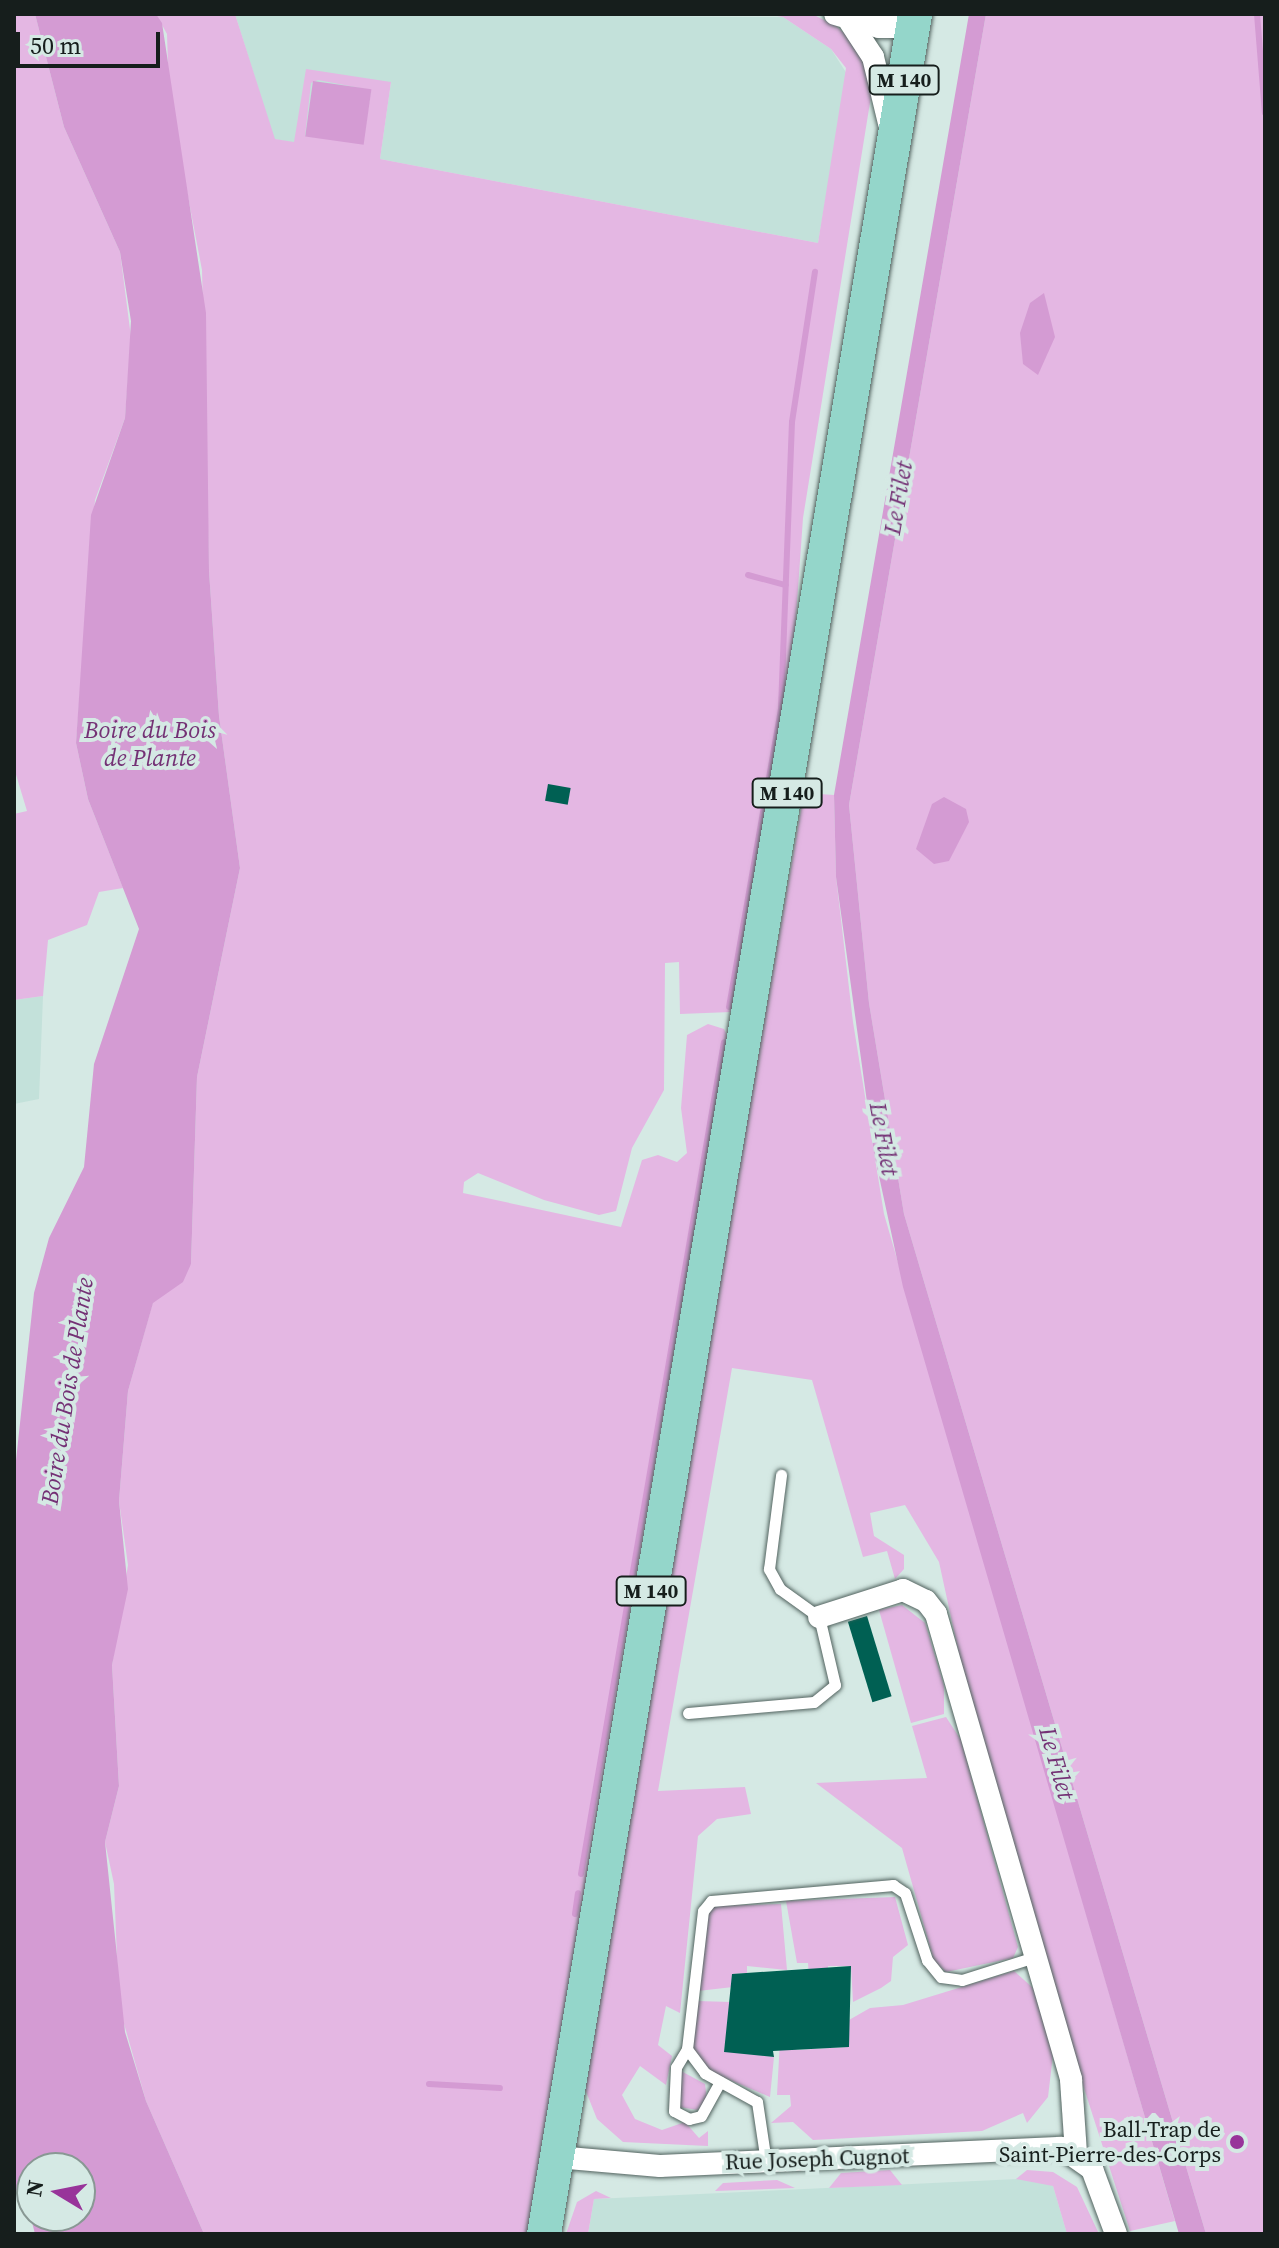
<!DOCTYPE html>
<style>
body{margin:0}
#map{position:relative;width:1279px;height:2248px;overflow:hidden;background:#d5e9e4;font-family:"Source Serif 4",serif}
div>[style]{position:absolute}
.built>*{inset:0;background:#c3e1da}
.green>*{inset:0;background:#e4b7e3}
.water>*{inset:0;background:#d49bd3;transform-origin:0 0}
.stream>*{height:6px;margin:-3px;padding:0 3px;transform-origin:3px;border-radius:3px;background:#d49bd3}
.building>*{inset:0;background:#006053;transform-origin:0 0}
.roads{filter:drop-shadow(0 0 2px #52635f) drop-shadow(0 0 2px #52635f)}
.lane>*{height:11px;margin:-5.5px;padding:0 5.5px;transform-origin:5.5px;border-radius:5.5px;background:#fff}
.street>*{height:22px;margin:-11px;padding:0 11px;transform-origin:11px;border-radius:11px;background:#fff}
.primary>*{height:34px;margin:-17px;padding:0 17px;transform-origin:17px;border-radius:17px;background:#94d6ca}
.dots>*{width:22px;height:22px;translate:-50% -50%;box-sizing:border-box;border:4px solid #d5e9e4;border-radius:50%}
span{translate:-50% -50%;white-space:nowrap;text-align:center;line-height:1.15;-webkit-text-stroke:8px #d5e9e4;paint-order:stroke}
.shield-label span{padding:2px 6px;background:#d5e9e4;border:2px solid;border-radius:6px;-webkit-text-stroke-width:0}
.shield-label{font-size:20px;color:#161e1c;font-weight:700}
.poi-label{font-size:22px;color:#161e1c}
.right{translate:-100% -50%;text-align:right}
.street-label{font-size:22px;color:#161e1c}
.water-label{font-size:24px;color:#743175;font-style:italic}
.frame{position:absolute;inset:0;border:16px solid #161e1c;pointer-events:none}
.north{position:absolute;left:16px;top:2152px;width:80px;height:80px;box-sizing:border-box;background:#d5e9e4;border:2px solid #899894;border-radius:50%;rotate:280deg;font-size:22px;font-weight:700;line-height:32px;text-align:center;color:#161e1c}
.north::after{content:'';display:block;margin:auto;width:28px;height:36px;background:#98349a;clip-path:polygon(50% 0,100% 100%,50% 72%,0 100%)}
.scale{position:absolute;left:16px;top:32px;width:144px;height:36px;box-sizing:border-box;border:4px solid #161e1c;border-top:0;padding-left:10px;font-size:24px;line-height:28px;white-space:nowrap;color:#161e1c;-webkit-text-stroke:6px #d5e9e4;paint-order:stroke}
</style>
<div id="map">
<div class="built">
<i style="clip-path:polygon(235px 14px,783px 17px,831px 49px,847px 74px,818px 243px,380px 159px,391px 82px,294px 143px,274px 139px)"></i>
<i style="clip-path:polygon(43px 996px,39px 1099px,14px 1104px,14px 1000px)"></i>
<i style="clip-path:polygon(1039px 2178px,1053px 2186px,1067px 2234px,588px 2234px,594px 2199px)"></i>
</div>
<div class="green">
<i style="clip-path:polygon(14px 14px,35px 14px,64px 127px,120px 252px,131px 337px,125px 418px,95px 500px,76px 743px,88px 799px,123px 888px,99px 892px,87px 925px,48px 940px,43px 996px,14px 1000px,14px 814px,27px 811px,14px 768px)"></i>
<i style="clip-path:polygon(evenodd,156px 14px,235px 14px,275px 139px,294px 142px,306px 69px,391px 82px,380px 159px,818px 243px,846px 68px,831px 49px,783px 17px,766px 14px,812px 14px,836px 26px,863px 50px,873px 84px,803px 518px,793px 659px,731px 1012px,680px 1014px,679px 962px,665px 963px,664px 1090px,632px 1148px,616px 1211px,599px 1215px,544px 1200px,478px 1173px,464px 1182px,463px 1193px,621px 1227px,642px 1160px,658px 1155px,677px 1162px,687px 1153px,681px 1108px,687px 1035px,708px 1024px,724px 1029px,728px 1037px,527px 2234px,204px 2234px,146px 2101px,119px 2006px,114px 1884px,105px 1842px,119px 1786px,112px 1665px,128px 1565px,119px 1501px,128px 1391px,153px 1302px,191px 1264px,197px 1077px,240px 868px,219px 716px,209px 571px,202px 270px,169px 97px,167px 34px,156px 14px,318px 80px,371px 90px,363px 143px,305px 136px,311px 83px,318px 80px)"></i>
<i style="clip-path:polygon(986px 14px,1265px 14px,1265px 2234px,1206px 2234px,904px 1214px,869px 1003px,849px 805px)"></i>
<i style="clip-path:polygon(804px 793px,834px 795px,836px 877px,853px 1022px,884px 1214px,1175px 2221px,1130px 2231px,1062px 2020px,959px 1654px,939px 1562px,905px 1505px,870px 1513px,874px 1536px,904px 1555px,904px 1569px,895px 1579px,887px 1551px,863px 1557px,812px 1380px,732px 1368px,658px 1791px,745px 1787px,751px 1814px,717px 1819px,698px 1836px,680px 2013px,666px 2006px,658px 2045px,672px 2056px,666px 2085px,640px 2066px,622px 2095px,635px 2119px,662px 2130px,685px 2122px,699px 2138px,708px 2131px,708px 2146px,623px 2142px,597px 2119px,585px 2089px,630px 1793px)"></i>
<i style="clip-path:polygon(902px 1605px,925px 1623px,944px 1686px,944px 1714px,911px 1723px,879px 1610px)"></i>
<i style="clip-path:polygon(946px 1717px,961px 1740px,1018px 1947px,1013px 1958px,946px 1972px,934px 1961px,902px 1848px,816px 1783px,927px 1778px,912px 1726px)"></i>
<i style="clip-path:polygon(895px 1897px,908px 1945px,893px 1957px,891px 1981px,881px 1988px,853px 2002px,851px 1966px,828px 1966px,827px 1977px,809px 1977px,808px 1963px,797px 1963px,786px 1901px)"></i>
<i style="clip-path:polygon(781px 1904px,787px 1970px,747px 1966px,747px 1973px,733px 1974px,733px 1987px,698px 1991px,709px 1906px)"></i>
<i style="clip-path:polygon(1014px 1971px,1033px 1988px,1053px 2055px,1048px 2097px,1027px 2123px,1023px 2113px,982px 2131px,813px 2140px,793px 2122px,771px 2123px,791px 2106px,790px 2095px,777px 2095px,780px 2040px,797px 2050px,848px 2047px,849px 2020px,870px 2008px,903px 2005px)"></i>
<i style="clip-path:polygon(697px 2001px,731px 2002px,724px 2051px,774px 2057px,770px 2097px,704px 2069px,692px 2051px)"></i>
<i style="clip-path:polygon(681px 2071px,705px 2084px,707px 2100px,698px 2110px,679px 2107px)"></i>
<i style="clip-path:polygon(890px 2170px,902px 2185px,829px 2188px,841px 2173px)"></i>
<i style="clip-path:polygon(1027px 2170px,1053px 2172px,1077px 2187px,1099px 2234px,1067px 2234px,1053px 2186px,1016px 2179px)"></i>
<i style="clip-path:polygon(777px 2180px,795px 2188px,715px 2191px,723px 2183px)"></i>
<i style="clip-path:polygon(596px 2191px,611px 2198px,594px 2199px,588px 2234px,566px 2234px,577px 2202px)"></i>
</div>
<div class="water">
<i style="clip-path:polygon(evenodd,35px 14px,156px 14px,162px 23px,206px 313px,209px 571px,219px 716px,240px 868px,197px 1077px,191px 1264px,183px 1282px,153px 1303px,128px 1391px,119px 1501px,128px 1589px,112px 1665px,119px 1786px,105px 1842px,125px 2032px,146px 2101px,204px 2234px,35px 2234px,29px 2210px,14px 2187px,14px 1479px,34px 1293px,49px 1238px,84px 1167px,94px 1064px,139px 929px,88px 799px,76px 743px,91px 515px,125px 418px,131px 321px,120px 252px,64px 127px,35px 14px,80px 2168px,80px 2216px,32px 2216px,32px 2168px,80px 2168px)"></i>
<i style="clip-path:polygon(969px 14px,986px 14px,849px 805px,869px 1003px,904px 1214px,1206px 2234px,1179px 2234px,903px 1287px,874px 1153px,836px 877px,834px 795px)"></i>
<i style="left:313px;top:81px;width:59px;height:56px;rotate:8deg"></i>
<i style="clip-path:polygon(1044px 293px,1055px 337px,1038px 375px,1023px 364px,1020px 333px,1030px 303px)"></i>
<i style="clip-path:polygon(944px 797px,966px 809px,969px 822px,949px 861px,934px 864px,916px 849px,932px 804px)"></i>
</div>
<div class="stream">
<i style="left:1257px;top:14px;width:99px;rotate:85.4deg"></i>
<i style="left:748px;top:575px;width:39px;rotate:15deg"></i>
<i style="left:729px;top:1007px;width:303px;rotate:-80.1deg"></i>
<i style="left:781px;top:708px;width:286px;rotate:-87.8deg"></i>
<i style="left:792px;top:422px;width:152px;rotate:-81.3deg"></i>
<i style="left:581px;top:1874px;width:844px;rotate:-80.25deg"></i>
<i style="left:575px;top:1914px;width:21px;rotate:-82deg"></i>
<i style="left:429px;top:2084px;width:71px;rotate:3.2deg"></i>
</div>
<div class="building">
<i style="left:548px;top:784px;width:23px;height:17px;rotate:10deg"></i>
<i style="left:867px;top:1616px;width:84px;height:20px;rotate:73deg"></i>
<i style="clip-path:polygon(851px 1966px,849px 2047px,773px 2051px,774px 2057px,724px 2052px,732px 1974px)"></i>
</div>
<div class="roads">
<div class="lane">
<i style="left:688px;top:1713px;width:126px;rotate:-5deg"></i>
<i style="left:814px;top:1702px;width:27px;rotate:-39deg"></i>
<i style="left:835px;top:1685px;width:70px;rotate:-103.2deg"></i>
<i style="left:819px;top:1617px;width:48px;rotate:-144.3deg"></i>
<i style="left:780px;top:1589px;width:23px;rotate:-119deg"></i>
<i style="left:769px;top:1569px;width:95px;rotate:-82.7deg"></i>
<i style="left:687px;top:2049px;width:21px;rotate:121deg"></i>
<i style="left:676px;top:2067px;width:44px;rotate:92.6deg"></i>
<i style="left:674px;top:2111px;width:17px;rotate:28deg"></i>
<i style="left:689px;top:2119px;width:12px;rotate:-14deg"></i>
<i style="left:701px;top:2116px;width:39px;rotate:-61deg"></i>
<i style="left:766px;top:2162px;width:61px;rotate:-98.5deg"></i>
<i style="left:757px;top:2102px;width:60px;rotate:-150.9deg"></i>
<i style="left:705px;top:2073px;width:30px;rotate:-127deg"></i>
<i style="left:687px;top:2049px;width:139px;rotate:-83.4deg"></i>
<i style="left:703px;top:1911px;width:13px;rotate:-51deg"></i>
<i style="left:711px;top:1901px;width:183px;rotate:-5deg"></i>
<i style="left:893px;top:1885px;width:14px;rotate:34deg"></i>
<i style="left:905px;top:1893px;width:71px;rotate:71.8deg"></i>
<i style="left:927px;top:1960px;width:22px;rotate:51deg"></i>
<i style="left:941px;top:1977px;width:21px;rotate:8deg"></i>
<i style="left:962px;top:1980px;width:77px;rotate:-17.5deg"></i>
</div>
<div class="street">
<i style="left:835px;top:14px;width:46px;rotate:16.5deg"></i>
<i style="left:879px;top:27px;width:19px"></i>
<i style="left:898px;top:27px;width:18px;rotate:-29deg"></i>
<i style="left:914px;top:18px;width:6px;rotate:-141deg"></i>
<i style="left:850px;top:22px;width:42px;rotate:56.7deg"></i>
<i style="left:873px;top:57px;width:68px;rotate:76.4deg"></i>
<i style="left:819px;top:1617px;width:88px;rotate:-17.8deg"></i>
<i style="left:903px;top:1590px;width:25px;rotate:26deg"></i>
<i style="left:926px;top:1601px;width:16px;rotate:52deg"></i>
<i style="left:936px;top:1614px;width:485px;rotate:73.8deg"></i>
<i style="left:1071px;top:2080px;width:74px;rotate:86.1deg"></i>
<i style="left:557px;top:2157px;width:103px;rotate:5deg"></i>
<i style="left:660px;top:2166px;width:402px;rotate:-2.6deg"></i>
<i style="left:1062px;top:2148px;width:37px;rotate:35deg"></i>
<i style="left:1092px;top:2169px;width:69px;rotate:69.7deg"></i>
</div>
<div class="primary">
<i style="left:544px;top:2234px;width:2251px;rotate:-80.51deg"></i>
</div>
</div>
<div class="dots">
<i style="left:1237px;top:2142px;background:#98349a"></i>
</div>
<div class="shield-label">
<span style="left:904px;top:80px">M 140</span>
<span style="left:787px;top:793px">M 140</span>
<span style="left:651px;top:1591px">M 140</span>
</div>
<div class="poi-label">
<span class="right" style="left:1221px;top:2142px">Ball-Trap de<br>Saint-Pierre-des-Corps</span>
</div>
<div class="street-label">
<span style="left:817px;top:2159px;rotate:-2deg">Rue Joseph Cugnot</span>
</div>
<div class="water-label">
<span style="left:898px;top:498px;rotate:-80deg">Le Filet</span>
<span style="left:150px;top:744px">Boire du Bois<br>de Plante</span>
<span style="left:884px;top:1139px;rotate:80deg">Le Filet</span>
<span style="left:67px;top:1391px;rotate:-81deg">Boire du Bois de Plante</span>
<span style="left:1057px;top:1763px;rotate:74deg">Le Filet</span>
</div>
<div class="frame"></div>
<div class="north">N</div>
<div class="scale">50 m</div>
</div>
